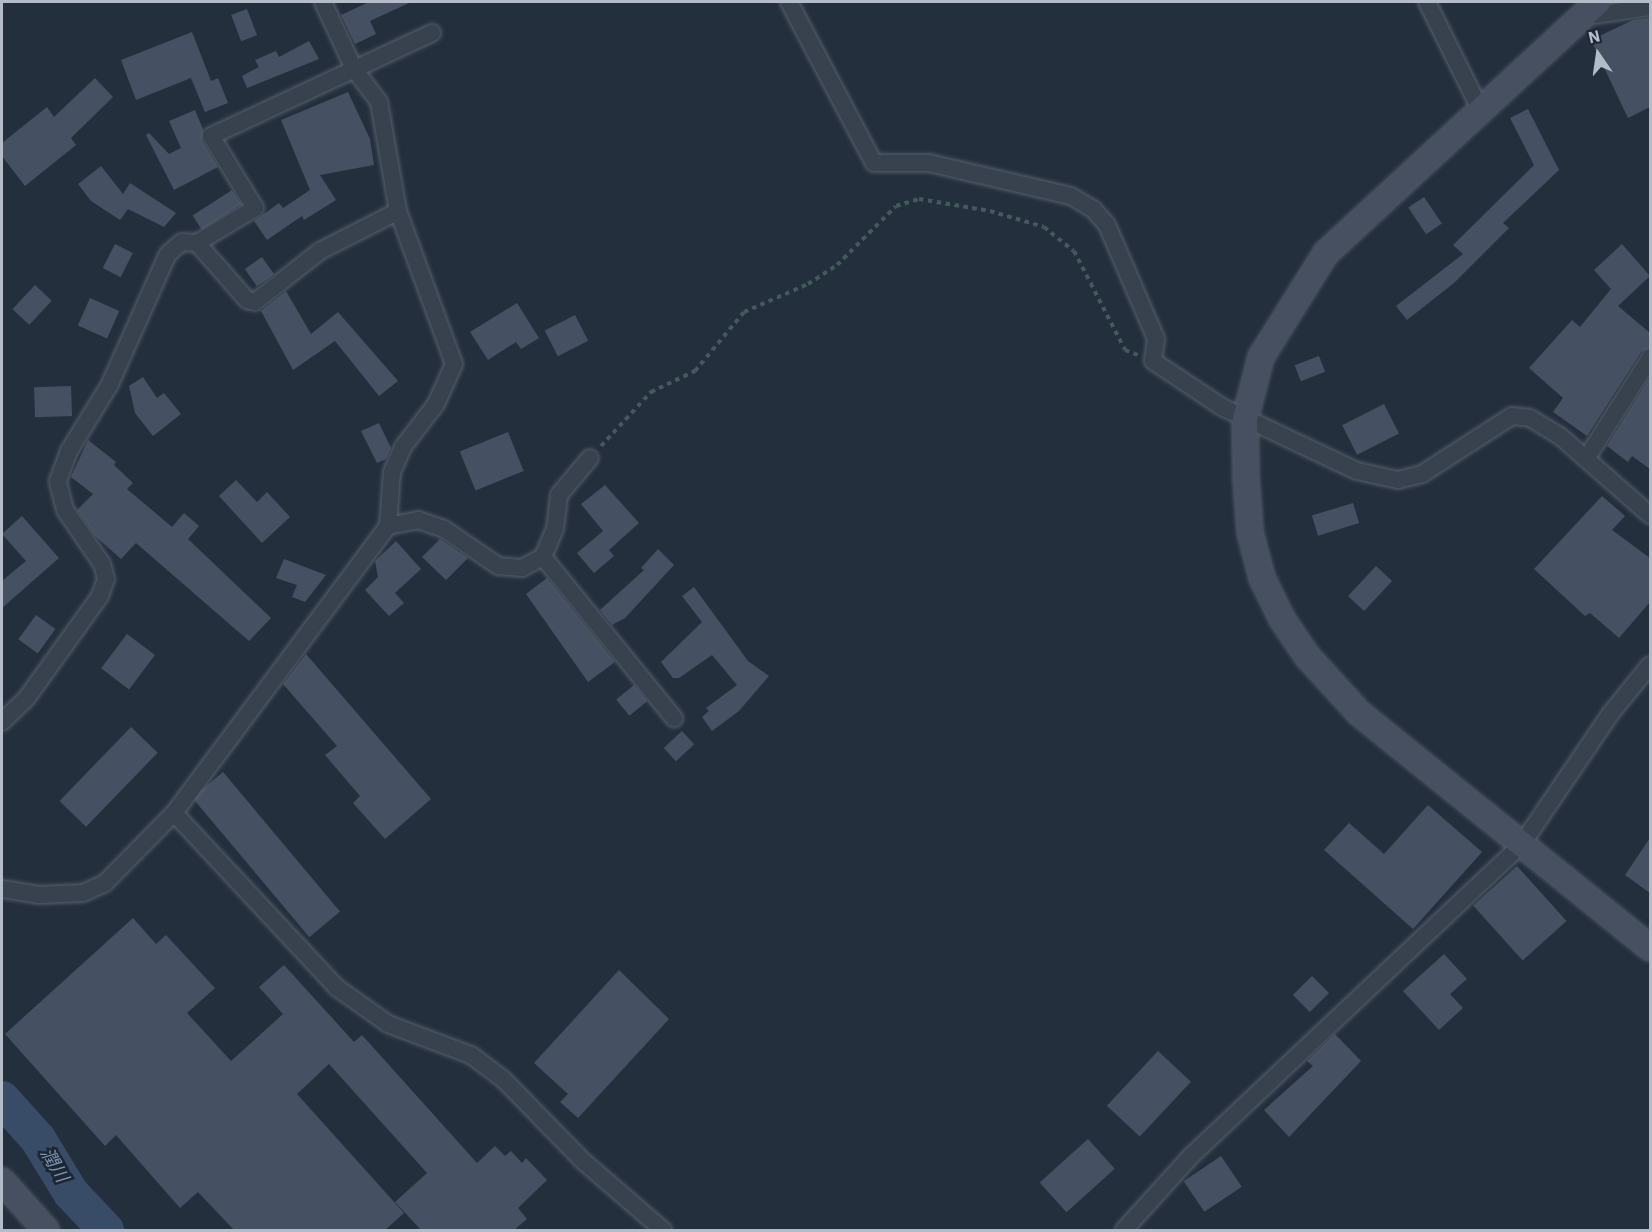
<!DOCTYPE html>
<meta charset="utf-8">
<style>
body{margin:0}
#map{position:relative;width:1652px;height:1232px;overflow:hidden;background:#242f3e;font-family:"IBM Plex Sans","Noto Sans JP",sans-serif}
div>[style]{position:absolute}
.river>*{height:36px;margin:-18px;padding:0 18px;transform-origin:18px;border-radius:18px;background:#394c67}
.building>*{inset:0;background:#455162;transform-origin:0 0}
.path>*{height:4px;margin-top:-2px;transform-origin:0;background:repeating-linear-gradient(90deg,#44595c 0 4.5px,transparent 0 9px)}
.roads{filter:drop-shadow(0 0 2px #565f6c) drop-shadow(0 0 2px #565f6c)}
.street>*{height:16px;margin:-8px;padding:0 8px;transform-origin:8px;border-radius:8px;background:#38414e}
.secondary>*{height:24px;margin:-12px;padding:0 12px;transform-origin:12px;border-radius:12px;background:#465061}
span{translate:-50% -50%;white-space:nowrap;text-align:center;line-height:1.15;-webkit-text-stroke:5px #1d2633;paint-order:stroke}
.water-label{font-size:18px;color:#7c92b1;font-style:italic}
.frame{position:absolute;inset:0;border:3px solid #b4bcc9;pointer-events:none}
.north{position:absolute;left:1568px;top:24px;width:60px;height:60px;-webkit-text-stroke:4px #1d2633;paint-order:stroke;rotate:347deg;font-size:16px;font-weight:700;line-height:24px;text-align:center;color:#b4bcc9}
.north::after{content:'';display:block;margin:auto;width:21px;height:27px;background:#b4bcc9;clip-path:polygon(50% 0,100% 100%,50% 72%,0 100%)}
</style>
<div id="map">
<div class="river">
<i style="left:2px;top:1099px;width:54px;rotate:48deg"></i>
<i style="left:38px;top:1139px;width:63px;rotate:58.6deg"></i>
<i style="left:71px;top:1193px;width:51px;rotate:46.6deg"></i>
</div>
<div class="building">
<i style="clip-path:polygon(369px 2px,411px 2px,370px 21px,376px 34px,355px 44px,341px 15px)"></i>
<i style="left:247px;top:9px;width:28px;height:17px;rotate:69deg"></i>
<i style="clip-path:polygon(1650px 18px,1650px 107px,1628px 118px,1591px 40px,1633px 20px)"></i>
<i style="clip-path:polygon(192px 32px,211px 81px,218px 78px,228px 103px,205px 112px,191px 78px,136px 100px,121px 60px)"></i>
<i style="clip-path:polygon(309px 41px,319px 59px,247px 88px,242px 76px,259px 67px,255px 60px,276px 51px,279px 57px)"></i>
<i style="clip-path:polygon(95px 78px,113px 97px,71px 138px,76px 145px,25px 186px,2px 156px,2px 143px,47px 107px,54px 117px)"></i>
<i style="clip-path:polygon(348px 92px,370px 139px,374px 165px,320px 175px,336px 200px,304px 220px,302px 216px,267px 240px,254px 221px,279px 203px,283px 208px,310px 190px,281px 120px)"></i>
<i style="clip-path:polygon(1528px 109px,1559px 170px,1503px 223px,1509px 228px,1454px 283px,1407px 320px,1396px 306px,1463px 254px,1453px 245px,1534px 165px,1510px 118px)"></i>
<i style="clip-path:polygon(195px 110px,203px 129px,202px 141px,218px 167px,174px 190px,146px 135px,149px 133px,169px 154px,181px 148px,169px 121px)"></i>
<i style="clip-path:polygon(101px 166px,123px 194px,130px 183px,176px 213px,164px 227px,128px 209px,120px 220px,91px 201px,78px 184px)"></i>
<i style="left:232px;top:190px;width:17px;height:47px;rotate:57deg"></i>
<i style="left:1424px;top:197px;width:32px;height:19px;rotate:56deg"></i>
<i style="left:115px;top:244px;width:20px;height:27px;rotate:27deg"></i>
<i style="clip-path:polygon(1622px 244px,1650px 276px,1618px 306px,1650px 333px,1650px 348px,1641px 352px,1587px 436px,1553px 412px,1563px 398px,1529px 368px,1572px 320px,1580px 327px,1611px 289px,1594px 270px)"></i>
<i style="left:262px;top:257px;width:21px;height:21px;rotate:55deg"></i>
<i style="left:35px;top:285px;width:23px;height:33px;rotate:43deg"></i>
<i style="clip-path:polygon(286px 291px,311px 334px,338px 312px,398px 381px,379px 396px,335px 341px,293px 370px,261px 311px)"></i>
<i style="left:90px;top:298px;width:32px;height:30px;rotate:24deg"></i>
<i style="clip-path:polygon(517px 303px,539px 338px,521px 349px,516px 342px,488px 360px,470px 332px)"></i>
<i style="left:575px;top:315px;width:29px;height:34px;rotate:63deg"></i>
<i style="left:1319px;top:356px;width:17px;height:26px;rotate:69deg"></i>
<i style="clip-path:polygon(143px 377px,157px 398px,164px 393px,181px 414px,153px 436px,135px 413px,129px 386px)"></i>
<i style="clip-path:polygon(1650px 377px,1650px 469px,1632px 456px,1628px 462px,1607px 446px)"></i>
<i style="left:71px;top:386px;width:30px;height:37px;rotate:88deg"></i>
<i style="left:1384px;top:404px;width:33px;height:47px;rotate:63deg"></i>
<i style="clip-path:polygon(379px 423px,391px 448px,386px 459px,377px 463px,361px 431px)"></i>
<i style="left:508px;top:432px;width:42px;height:52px;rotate:68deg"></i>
<i style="clip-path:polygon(88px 440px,116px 462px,114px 465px,133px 483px,127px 489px,172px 527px,184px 513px,199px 526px,188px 539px,271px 618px,249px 641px,136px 543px,121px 559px,95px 536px,77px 510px,93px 494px,71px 477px)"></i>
<i style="clip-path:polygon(236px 480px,257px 502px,267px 492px,290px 517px,262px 543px,219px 496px)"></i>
<i style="clip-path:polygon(605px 485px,639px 523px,609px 550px,614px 556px,594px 573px,577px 553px,603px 531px,581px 504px)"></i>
<i style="clip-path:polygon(1602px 496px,1625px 516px,1612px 530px,1650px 558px,1650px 602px,1619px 638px,1590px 613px,1585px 616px,1534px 569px)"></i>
<i style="left:1353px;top:503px;width:21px;height:43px;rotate:73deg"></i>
<i style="clip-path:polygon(22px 516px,59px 558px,2px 608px,2px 581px,26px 561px,2px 534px)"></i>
<i style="clip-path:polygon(440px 539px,468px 558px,446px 580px,422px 557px)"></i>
<i style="clip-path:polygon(396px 541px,421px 569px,395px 593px,404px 603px,389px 616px,365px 590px,378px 577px,375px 561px)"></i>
<i style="clip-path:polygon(658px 549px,674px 565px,625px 618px,612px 625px,600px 610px,644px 570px,641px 568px)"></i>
<i style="clip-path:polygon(284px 559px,326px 575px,305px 602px,292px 597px,297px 585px,276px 578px)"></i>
<i style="left:1376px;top:566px;width:22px;height:41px;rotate:43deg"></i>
<i style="clip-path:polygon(547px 578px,615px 662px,588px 682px,526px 594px)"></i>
<i style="clip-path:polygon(694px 587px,748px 661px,769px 676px,739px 711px,712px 731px,702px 717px,709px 711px,706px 708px,737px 685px,712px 655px,679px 678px,673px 678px,661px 662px,702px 622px,682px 596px)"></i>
<i style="left:36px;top:615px;width:24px;height:30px;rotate:36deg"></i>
<i style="left:127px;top:634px;width:35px;height:43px;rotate:37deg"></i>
<i style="clip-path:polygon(306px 654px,431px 799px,385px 839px,353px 803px,360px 796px,325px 755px,337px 746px,283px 684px)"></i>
<i style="left:634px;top:685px;width:21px;height:23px;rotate:51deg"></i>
<i style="left:131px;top:727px;width:37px;height:103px;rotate:44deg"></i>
<i style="left:682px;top:731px;width:18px;height:25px;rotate:47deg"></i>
<i style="left:223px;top:772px;width:182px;height:40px;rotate:50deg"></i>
<i style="clip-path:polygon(1428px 805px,1482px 852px,1413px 929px,1324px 850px,1349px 823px,1384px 854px)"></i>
<i style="clip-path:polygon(1650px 838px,1650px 893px,1625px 875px)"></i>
<i style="left:1517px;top:866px;width:74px;height:59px;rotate:48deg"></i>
<i style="clip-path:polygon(133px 918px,156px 944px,166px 935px,215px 988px,187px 1013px,231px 1061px,283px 1014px,259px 987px,284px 965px,354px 1042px,362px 1035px,477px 1163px,495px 1146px,505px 1156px,511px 1151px,522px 1163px,526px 1158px,547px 1180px,518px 1208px,527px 1219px,514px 1230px,421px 1230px,395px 1202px,427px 1173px,329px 1064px,297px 1094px,404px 1213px,385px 1230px,234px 1230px,198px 1192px,180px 1208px,116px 1135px,105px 1146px,5px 1034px)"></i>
<i style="clip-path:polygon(1444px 954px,1467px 979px,1450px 994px,1463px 1008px,1439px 1030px,1403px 991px)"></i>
<i style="clip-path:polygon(619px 970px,669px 1019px,578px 1118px,560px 1102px,568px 1094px,534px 1063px)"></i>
<i style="left:1312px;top:976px;width:24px;height:27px;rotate:45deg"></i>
<i style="clip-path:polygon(1335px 1034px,1361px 1061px,1289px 1137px,1264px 1110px,1313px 1066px,1307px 1061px)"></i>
<i style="left:1158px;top:1051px;width:45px;height:75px;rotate:43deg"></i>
<i style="left:1088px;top:1139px;width:40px;height:65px;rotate:48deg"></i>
<i style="left:1221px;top:1156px;width:37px;height:45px;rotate:56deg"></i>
</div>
<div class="path">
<i style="left:601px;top:446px;width:74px;rotate:-47.2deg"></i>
<i style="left:651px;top:392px;width:49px;rotate:-25.5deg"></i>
<i style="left:695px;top:371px;width:77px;rotate:-50.3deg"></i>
<i style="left:744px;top:312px;width:70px;rotate:-23.6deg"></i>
<i style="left:808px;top:284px;width:35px;rotate:-33deg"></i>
<i style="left:837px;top:265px;width:83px;rotate:-45deg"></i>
<i style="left:896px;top:206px;width:24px;rotate:-17deg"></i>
<i style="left:919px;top:199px;width:72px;rotate:9.6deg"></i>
<i style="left:990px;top:211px;width:56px;rotate:16.5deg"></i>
<i style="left:1044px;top:227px;width:38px;rotate:39deg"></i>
<i style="left:1074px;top:251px;width:111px;rotate:62.7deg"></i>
<i style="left:1125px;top:350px;width:14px;rotate:21deg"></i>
</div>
<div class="roads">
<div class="street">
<i style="left:789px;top:2px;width:182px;rotate:62.2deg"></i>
<i style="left:874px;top:163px;width:55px"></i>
<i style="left:929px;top:163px;width:146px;rotate:13.1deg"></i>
<i style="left:1071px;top:196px;width:26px;rotate:31deg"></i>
<i style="left:1093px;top:209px;width:21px;rotate:49deg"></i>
<i style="left:1107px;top:225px;width:124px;rotate:66.7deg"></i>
<i style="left:1156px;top:339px;width:22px;rotate:98deg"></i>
<i style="left:1153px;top:361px;width:83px;rotate:33.7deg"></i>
<i style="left:1222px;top:407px;width:149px;rotate:25.4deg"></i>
<i style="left:1357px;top:471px;width:42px;rotate:12.4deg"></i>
<i style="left:1398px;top:480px;width:25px;rotate:-14deg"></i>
<i style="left:1422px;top:474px;width:107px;rotate:-32.8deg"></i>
<i style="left:1512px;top:416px;width:18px;rotate:6deg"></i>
<i style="left:1530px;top:418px;width:35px;rotate:31deg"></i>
<i style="left:1560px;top:436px;width:120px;rotate:41.3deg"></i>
<i style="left:1427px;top:2px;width:122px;rotate:63.6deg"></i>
<i style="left:1581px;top:17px;width:70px;rotate:-8.2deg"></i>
<i style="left:197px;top:243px;width:68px;rotate:-31.1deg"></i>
<i style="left:255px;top:208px;width:84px;rotate:-121.4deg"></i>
<i style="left:211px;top:136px;width:244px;rotate:-25deg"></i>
<i style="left:1586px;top:459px;width:120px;rotate:-57.6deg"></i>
<i style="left:388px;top:526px;width:31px;rotate:-11deg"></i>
<i style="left:418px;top:520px;width:28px;rotate:19deg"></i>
<i style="left:444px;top:529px;width:65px;rotate:34.4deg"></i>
<i style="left:498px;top:566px;width:24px;rotate:5deg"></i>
<i style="left:522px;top:568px;width:24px;rotate:-28deg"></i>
<i style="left:543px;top:557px;width:30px;rotate:-67deg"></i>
<i style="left:555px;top:529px;width:34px;rotate:-83deg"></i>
<i style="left:559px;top:495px;width:48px;rotate:-50deg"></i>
<i style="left:543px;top:557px;width:208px;rotate:50.9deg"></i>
<i style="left:2px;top:722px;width:33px;rotate:-44deg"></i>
<i style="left:26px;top:699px;width:127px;rotate:-54.3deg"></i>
<i style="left:100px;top:596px;width:18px;rotate:-71deg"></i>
<i style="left:106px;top:579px;width:16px;rotate:-105deg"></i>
<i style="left:102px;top:564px;width:65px;rotate:-124.4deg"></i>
<i style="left:65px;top:510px;width:30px;rotate:-104deg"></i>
<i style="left:58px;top:481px;width:32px;rotate:-70deg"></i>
<i style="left:69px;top:451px;width:79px;rotate:-58.5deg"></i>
<i style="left:110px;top:384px;width:142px;rotate:-66deg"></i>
<i style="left:168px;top:254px;width:18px;rotate:-41deg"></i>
<i style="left:182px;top:242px;width:15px;rotate:4deg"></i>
<i style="left:197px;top:243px;width:76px;rotate:48.7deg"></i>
<i style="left:247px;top:300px;width:8px;rotate:14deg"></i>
<i style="left:255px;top:302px;width:83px;rotate:-38.1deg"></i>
<i style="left:320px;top:251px;width:88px;rotate:-27.1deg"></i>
<i style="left:174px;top:813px;width:238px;rotate:47deg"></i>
<i style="left:336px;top:987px;width:64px;rotate:35.4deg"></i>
<i style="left:388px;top:1024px;width:89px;rotate:20.5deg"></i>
<i style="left:471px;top:1055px;width:40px;rotate:37deg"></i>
<i style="left:503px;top:1079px;width:115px;rotate:45.7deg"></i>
<i style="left:583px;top:1161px;width:106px;rotate:40.8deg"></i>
<i style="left:2px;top:889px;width:36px;rotate:9deg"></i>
<i style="left:38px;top:895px;width:45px;rotate:-2.5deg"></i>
<i style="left:83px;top:893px;width:24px;rotate:-24deg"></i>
<i style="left:105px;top:883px;width:98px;rotate:-45.4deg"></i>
<i style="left:174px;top:813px;width:358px;rotate:-53.3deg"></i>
<i style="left:388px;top:526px;width:54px;rotate:-85.8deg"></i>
<i style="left:392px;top:472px;width:27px;rotate:-66deg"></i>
<i style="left:403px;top:447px;width:54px;rotate:-52.5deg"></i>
<i style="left:436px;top:404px;width:44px;rotate:-65.8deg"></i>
<i style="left:454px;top:364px;width:163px;rotate:-110.1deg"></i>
<i style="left:398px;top:211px;width:111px;rotate:-99.9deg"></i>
<i style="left:379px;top:102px;width:41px;rotate:-127.1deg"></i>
<i style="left:354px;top:69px;width:74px;rotate:-114.8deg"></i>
<i style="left:1124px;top:1230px;width:100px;rotate:-47.8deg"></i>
<i style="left:1191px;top:1156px;width:455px;rotate:-43.3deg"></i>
<i style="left:1522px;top:844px;width:158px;rotate:-55.8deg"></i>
<i style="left:1611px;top:713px;width:62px;rotate:-50.9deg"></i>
</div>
<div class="secondary">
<i style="left:1598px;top:2px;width:370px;rotate:137.3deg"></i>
<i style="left:1326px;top:253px;width:123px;rotate:122deg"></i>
<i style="left:1261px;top:357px;width:64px;rotate:104.5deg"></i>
<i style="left:1245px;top:419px;width:58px;rotate:89deg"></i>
<i style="left:1246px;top:477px;width:55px;rotate:85.8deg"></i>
<i style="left:1250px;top:532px;width:48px;rotate:75.4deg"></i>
<i style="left:1262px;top:578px;width:46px;rotate:64deg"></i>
<i style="left:1282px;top:619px;width:45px;rotate:56deg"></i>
<i style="left:1307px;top:656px;width:77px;rotate:47.6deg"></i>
<i style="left:1359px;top:713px;width:374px;rotate:38.9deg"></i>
<i style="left:2px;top:1181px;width:66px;rotate:48.1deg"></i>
</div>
</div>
<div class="water-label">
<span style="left:54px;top:1165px;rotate:59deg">潤川</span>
</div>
<div class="frame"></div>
<div class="north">N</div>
</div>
